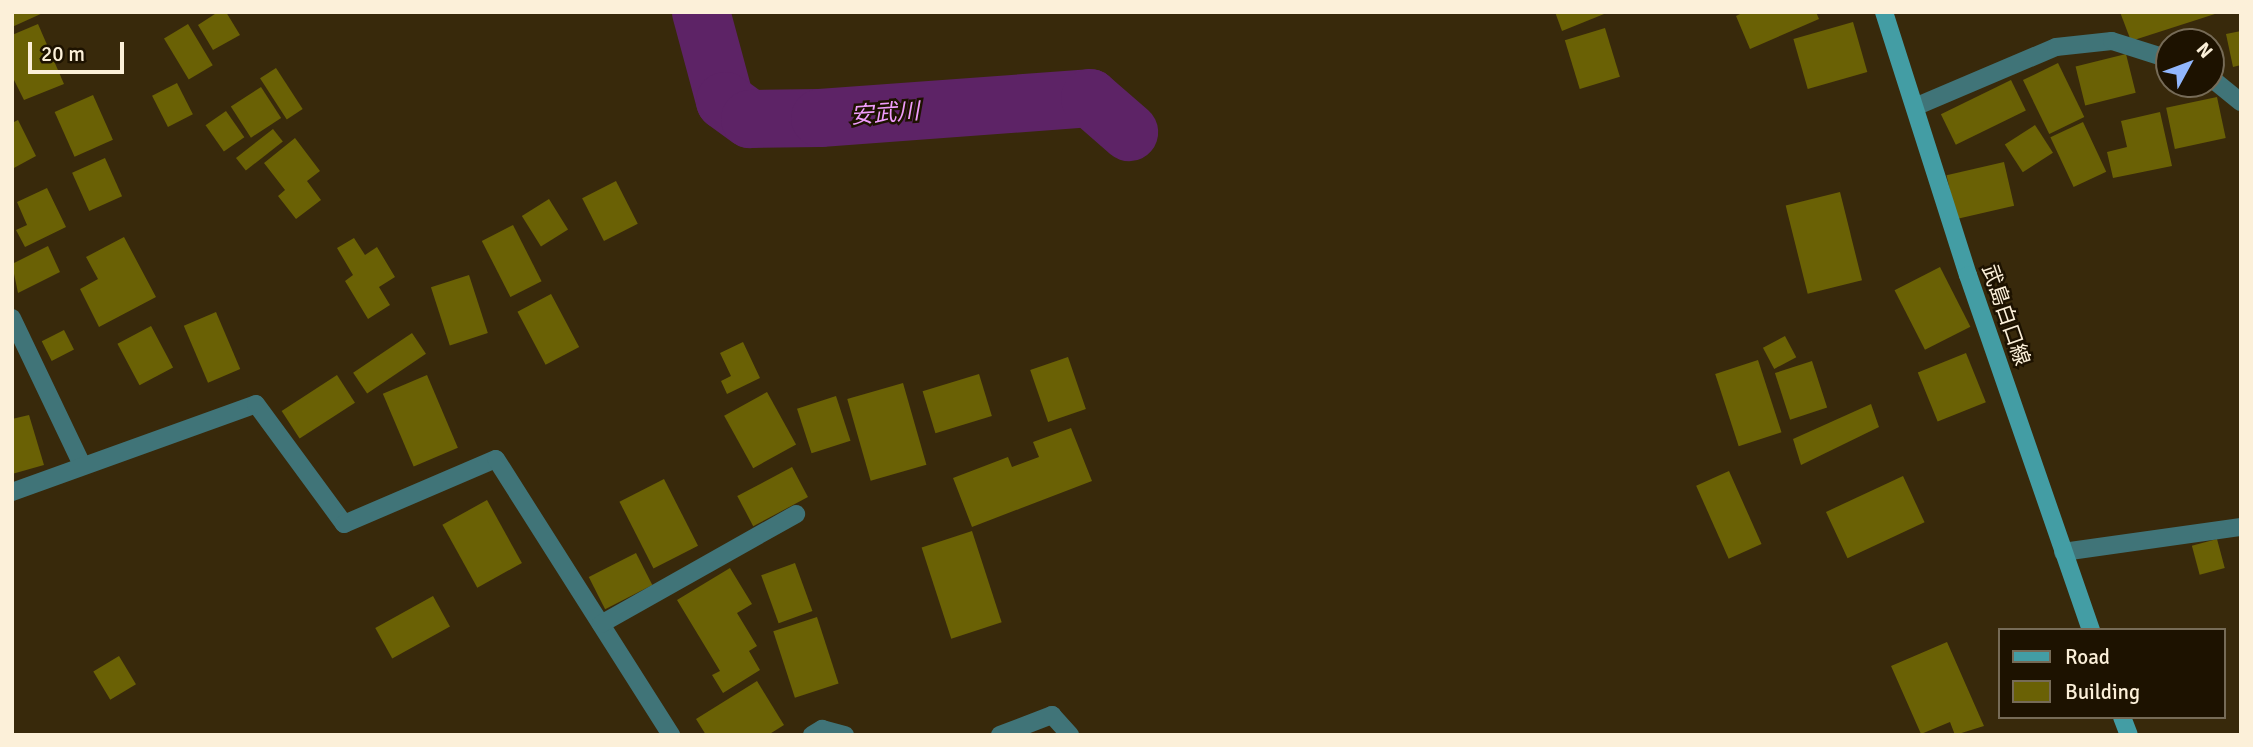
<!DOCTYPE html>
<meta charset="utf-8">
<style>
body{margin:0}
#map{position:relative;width:2253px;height:747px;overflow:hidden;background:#38290b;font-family:Signika,"Noto Sans JP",sans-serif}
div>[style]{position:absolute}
.river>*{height:58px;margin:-29px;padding:0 29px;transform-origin:29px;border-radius:29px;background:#5d2366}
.building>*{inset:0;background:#6a6105;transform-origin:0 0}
.lane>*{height:18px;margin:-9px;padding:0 9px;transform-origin:9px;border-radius:9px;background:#407478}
.street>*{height:18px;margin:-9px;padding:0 9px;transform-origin:9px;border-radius:9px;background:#407478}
.secondary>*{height:18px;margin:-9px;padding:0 9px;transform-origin:9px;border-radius:9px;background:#439da4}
span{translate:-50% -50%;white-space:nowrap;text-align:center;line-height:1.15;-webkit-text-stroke:5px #1d1200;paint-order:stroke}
.street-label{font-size:21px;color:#fcf0d9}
.water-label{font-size:23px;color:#ef9cfb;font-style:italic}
.frame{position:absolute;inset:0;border:14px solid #fcf0d9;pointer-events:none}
.legend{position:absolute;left:1998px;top:628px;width:228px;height:91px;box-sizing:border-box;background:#1d1200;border:2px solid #766b57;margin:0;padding:9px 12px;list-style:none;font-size:21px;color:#fcf0d9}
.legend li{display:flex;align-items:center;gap:14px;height:35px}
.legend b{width:35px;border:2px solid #766b57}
.north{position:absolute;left:2155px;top:28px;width:70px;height:70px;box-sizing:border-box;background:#1d1200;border:2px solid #766b57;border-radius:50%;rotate:49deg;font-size:19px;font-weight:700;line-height:28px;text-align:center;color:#fcf0d9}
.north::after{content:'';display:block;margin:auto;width:24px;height:32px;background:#92b7fd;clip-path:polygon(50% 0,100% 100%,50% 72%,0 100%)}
.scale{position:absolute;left:28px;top:42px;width:96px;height:32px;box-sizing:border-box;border:4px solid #fcf0d9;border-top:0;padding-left:9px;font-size:21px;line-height:24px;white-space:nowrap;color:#fcf0d9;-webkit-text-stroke:5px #1d1200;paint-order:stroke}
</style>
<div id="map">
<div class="river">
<i style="left:701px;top:12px;width:92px;rotate:74.9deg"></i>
<i style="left:725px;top:101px;width:31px;rotate:36deg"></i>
<i style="left:750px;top:119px;width:70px;rotate:-0.8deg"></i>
<i style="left:820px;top:118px;width:271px;rotate:-4.2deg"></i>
<i style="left:1090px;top:98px;width:52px;rotate:41.1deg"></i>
</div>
<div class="building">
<i style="clip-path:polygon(12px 12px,45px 12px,12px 27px)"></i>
<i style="clip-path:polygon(218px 12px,226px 12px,240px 35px,213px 50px,198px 25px)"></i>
<i style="clip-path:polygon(1555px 12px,1609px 12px,1562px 31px)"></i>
<i style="clip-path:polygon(1744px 12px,1816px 12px,1819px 19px,1750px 49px,1736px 16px)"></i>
<i style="clip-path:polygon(2120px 12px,2218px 12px,2218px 13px,2131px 41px)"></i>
<i style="left:1853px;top:22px;width:52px;height:62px;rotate:74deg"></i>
<i style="clip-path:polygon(38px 24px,64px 84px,24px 100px,12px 76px,12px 35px)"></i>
<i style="left:188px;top:24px;width:48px;height:28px;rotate:59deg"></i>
<i style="left:1605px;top:28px;width:51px;height:42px;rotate:73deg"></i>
<i style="clip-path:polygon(2241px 31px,2241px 65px,2233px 67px,2226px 34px)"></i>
<i style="left:2126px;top:54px;width:40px;height:52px;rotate:76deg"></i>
<i style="left:2058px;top:63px;width:60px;height:39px;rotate:64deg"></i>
<i style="left:276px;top:68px;width:49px;height:19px;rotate:57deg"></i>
<i style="left:2011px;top:80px;width:34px;height:78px;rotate:64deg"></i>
<i style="left:177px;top:83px;width:35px;height:28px;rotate:63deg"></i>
<i style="left:261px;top:87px;width:37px;height:36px;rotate:57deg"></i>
<i style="left:93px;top:95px;width:49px;height:42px;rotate:66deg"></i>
<i style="left:2217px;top:97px;width:42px;height:52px;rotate:78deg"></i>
<i style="left:226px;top:111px;width:32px;height:25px;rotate:55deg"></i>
<i style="clip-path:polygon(2160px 112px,2172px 166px,2113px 178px,2107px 152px,2127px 147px,2121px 121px)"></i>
<i style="clip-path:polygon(18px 120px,36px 156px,12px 169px,12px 123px)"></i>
<i style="left:2083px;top:122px;width:55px;height:36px;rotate:65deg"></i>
<i style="left:2035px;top:125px;width:33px;height:36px;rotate:57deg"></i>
<i style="left:273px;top:129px;width:16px;height:47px;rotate:52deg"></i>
<i style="clip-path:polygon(295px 138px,320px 171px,307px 181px,321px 200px,296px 219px,278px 196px,285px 190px,264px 163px)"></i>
<i style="left:105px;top:158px;width:42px;height:36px;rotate:66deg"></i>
<i style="left:2004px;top:162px;width:45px;height:59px;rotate:77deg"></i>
<i style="left:616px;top:181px;width:48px;height:38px;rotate:63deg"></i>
<i style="clip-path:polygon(47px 188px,66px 227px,25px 247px,16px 230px,27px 225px,17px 202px)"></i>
<i style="left:1840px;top:192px;width:91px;height:56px;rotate:76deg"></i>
<i style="left:549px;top:199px;width:36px;height:32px;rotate:58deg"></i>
<i style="left:513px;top:225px;width:63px;height:35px;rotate:63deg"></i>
<i style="clip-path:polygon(124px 237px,156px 297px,99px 327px,80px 289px,98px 279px,86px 257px)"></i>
<i style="clip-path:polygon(354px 238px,365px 255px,377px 247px,395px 277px,379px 287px,390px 305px,368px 319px,345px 281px,353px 275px,337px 248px)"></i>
<i style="clip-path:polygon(48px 246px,60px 272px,18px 293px,12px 264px)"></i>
<i style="left:1940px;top:267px;width:67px;height:51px;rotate:63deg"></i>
<i style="left:469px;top:275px;width:61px;height:40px;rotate:72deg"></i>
<i style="left:551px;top:294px;width:60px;height:38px;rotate:62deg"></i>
<i style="left:216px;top:312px;width:62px;height:35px;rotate:67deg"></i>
<i style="left:151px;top:326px;width:47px;height:38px;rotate:62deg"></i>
<i style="left:64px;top:330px;width:22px;height:25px;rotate:63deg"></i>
<i style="left:412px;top:333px;width:25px;height:71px;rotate:56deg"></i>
<i style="left:1785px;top:336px;width:24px;height:25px;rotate:62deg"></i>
<i style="clip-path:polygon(743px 342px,760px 378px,727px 394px,721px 381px,731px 376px,720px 353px)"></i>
<i style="left:1966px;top:353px;width:53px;height:52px;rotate:68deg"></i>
<i style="left:1068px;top:357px;width:55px;height:40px;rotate:71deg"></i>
<i style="left:1758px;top:360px;width:76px;height:45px;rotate:72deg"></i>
<i style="left:1812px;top:361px;width:49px;height:39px;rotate:72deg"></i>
<i style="left:979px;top:374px;width:44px;height:59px;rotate:73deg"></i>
<i style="left:337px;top:375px;width:33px;height:66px;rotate:57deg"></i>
<i style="left:427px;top:375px;width:79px;height:48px;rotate:67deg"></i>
<i style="left:903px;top:383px;width:85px;height:58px;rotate:74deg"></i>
<i style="left:767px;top:392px;width:60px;height:49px;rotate:61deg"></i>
<i style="left:836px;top:396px;width:47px;height:41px;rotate:72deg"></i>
<i style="clip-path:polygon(1871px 404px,1879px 427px,1801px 465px,1793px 439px)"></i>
<i style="clip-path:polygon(29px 415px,44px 465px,12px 474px,12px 419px)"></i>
<i style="clip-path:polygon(1071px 428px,1092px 481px,972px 527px,953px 478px,1008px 457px,1012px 467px,1039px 457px,1033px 442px)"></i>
<i style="left:792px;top:467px;width:34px;height:62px;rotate:62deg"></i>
<i style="left:1729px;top:471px;width:80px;height:36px;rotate:66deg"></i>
<i style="left:1903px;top:476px;width:51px;height:85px;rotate:65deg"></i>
<i style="left:664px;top:479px;width:75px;height:50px;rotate:63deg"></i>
<i style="left:487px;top:500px;width:72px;height:51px;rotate:61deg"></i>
<i style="left:972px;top:531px;width:96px;height:53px;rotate:72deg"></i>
<i style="left:2217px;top:539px;width:30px;height:26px;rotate:75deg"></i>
<i style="left:636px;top:553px;width:36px;height:53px;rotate:63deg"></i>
<i style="left:795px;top:563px;width:51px;height:36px;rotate:70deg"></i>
<i style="clip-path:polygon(730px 568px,752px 604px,737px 613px,757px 646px,749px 651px,760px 670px,723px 693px,712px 675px,720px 671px,677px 600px)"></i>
<i style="left:433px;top:596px;width:35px;height:66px;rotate:61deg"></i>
<i style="left:817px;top:617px;width:70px;height:46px;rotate:72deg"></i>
<i style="clip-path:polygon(1947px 642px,1984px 726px,1955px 735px,1950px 722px,1921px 734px,1891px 666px)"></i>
<i style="left:119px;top:656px;width:33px;height:30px;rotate:59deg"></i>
<i style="clip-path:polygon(757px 681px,784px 725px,768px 735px,706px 735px,696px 719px)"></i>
</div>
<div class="lane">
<i style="left:2063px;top:552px;width:180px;rotate:-8deg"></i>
</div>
<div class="street">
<i style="left:2211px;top:78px;width:38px;rotate:39deg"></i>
<i style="left:1917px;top:106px;width:151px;rotate:-23deg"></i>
<i style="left:2056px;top:47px;width:56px;rotate:-6.1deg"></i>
<i style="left:2112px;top:41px;width:60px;rotate:17.5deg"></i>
<i style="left:12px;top:318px;width:163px;rotate:64.5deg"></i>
<i style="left:12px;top:492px;width:259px;rotate:-19.8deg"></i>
<i style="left:256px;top:404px;width:149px;rotate:53.7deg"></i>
<i style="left:344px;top:524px;width:165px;rotate:-23.2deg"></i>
<i style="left:496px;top:459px;width:327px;rotate:57.6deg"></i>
<i style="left:601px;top:624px;width:224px;rotate:-29.4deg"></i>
<i style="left:812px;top:735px;width:12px;rotate:-31deg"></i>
<i style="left:822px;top:729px;width:24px;rotate:15deg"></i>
<i style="left:1000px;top:735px;width:56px;rotate:-21deg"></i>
<i style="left:1052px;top:715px;width:27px;rotate:48deg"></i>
</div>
<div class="secondary">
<i style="left:1884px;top:12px;width:276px;rotate:72.3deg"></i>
<i style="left:1968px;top:275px;width:376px;rotate:70.9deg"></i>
<i style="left:2122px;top:717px;width:19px;rotate:69deg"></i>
</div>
<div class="street-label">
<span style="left:2006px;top:315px;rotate:71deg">武島白口線</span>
</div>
<div class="water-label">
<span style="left:885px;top:114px;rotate:-4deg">安武川</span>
</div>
<div class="frame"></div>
<ul class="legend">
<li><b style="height:9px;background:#439da4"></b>Road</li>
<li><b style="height:19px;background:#6a6105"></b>Building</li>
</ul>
<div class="north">N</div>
<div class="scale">20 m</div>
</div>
